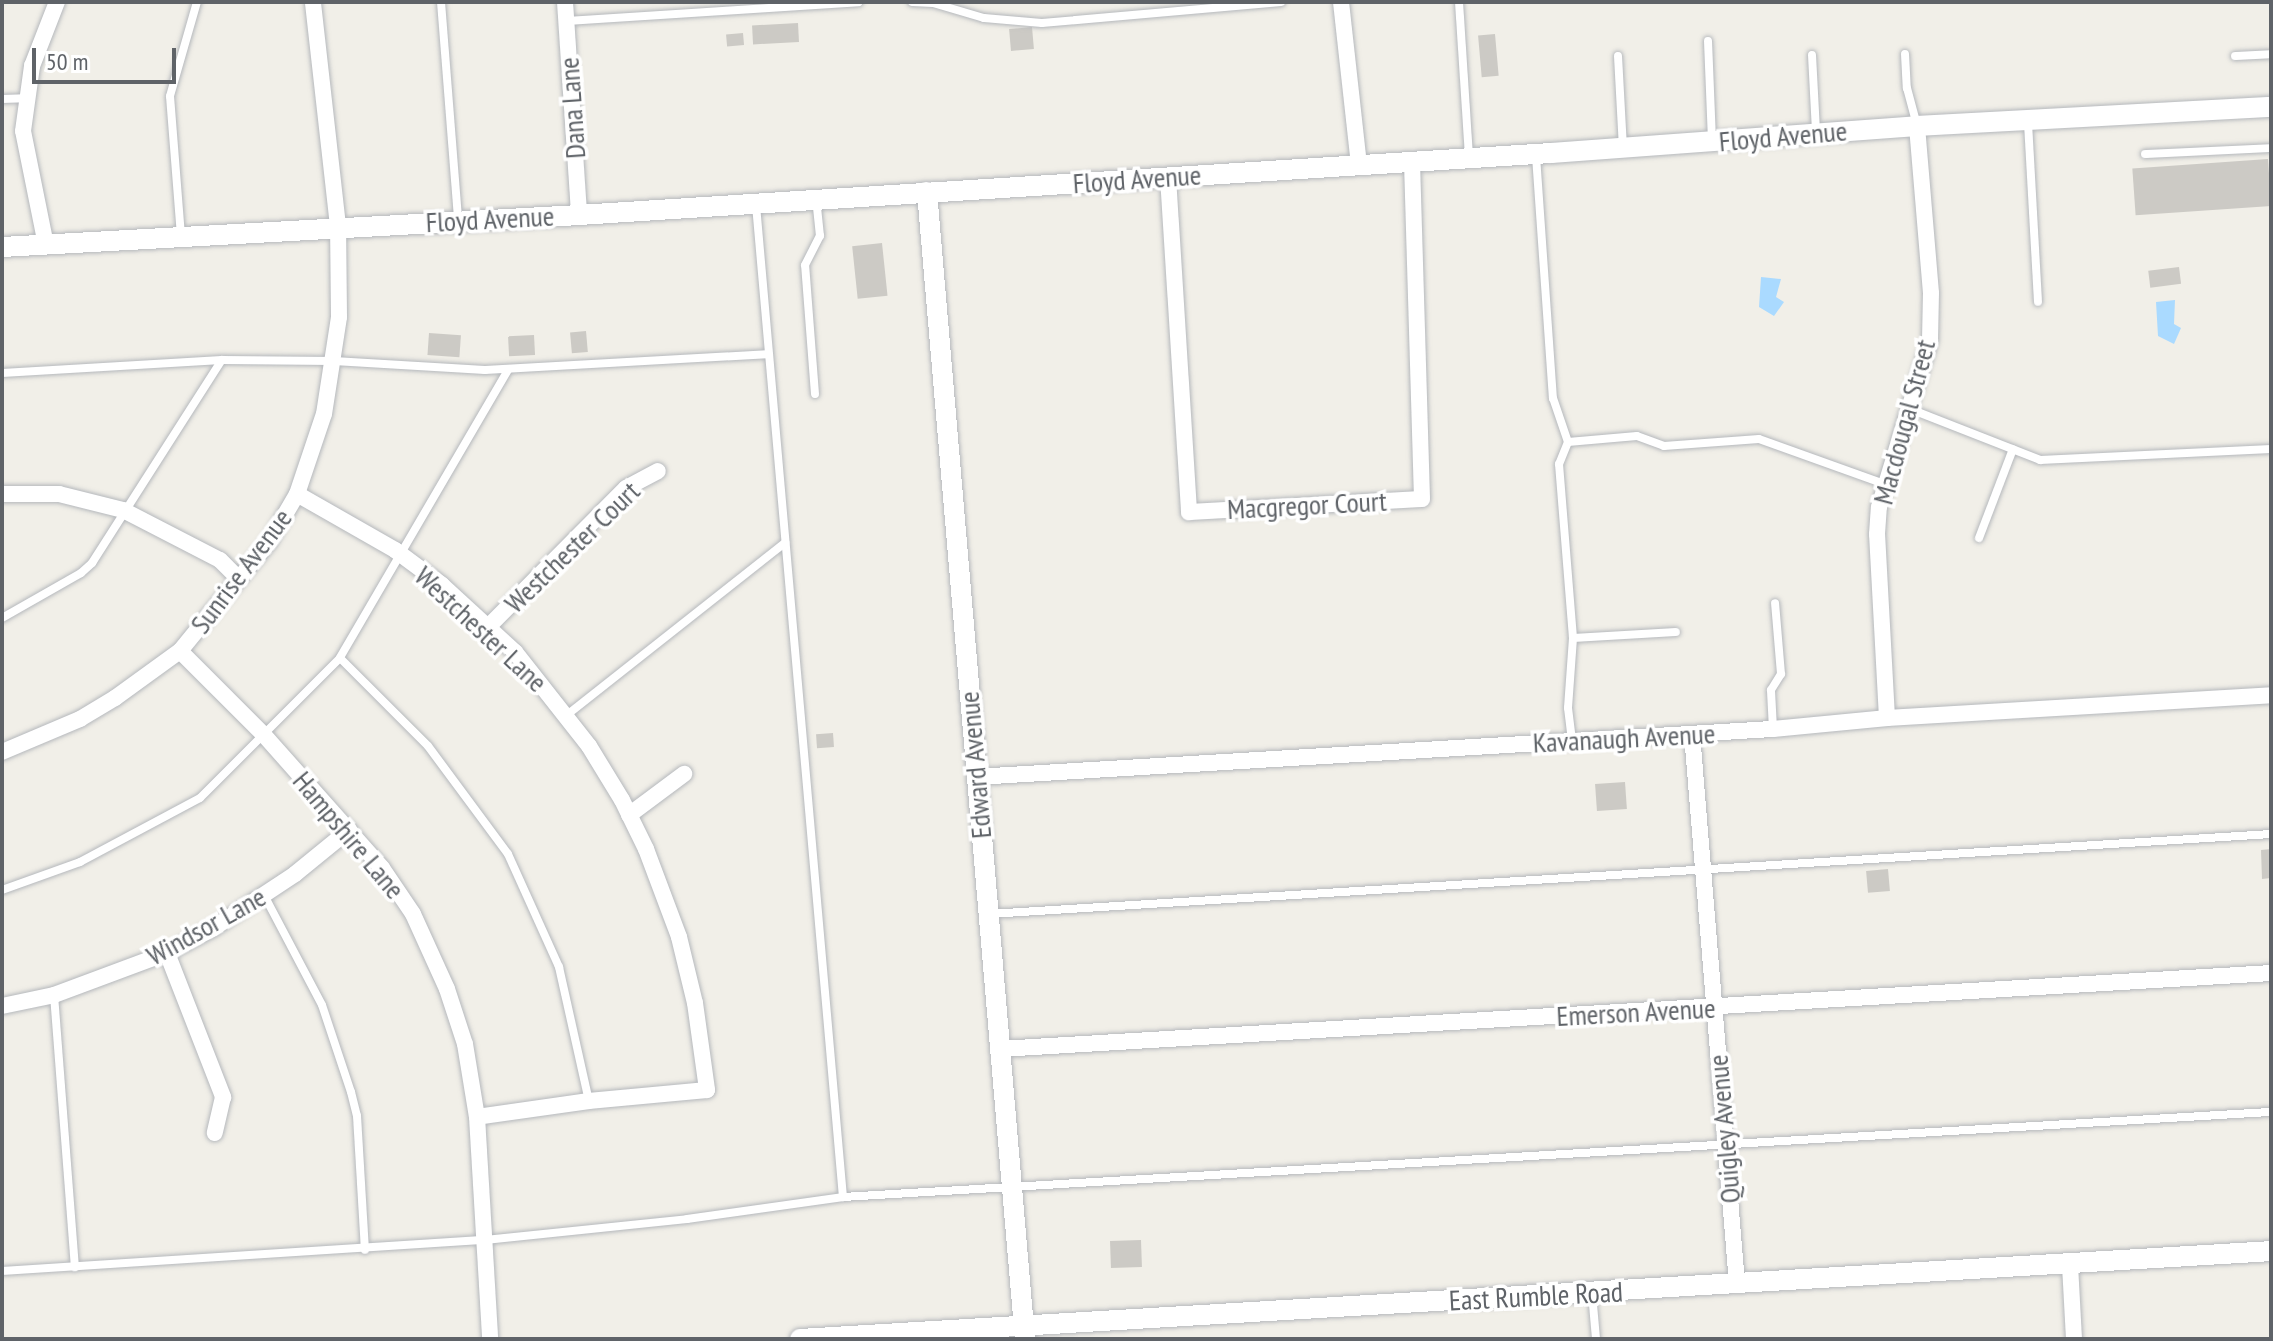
<!DOCTYPE html>
<style>
body{margin:0}
#map{position:relative;width:2273px;height:1341px;overflow:hidden;background:#f1efe8;font-family:"PT Sans Narrow",sans-serif}
div>[style]{position:absolute}
.water>*{inset:0;background:#aadaff}
.building>*{inset:0;background:#cccac5;transform-origin:0 0}
.roads{filter:drop-shadow(0 0 2px #b5b8bc) drop-shadow(0 0 2px #b5b8bc)}
.service>*{height:8px;margin:-4px;padding:0 4px;transform-origin:4px;border-radius:4px;background:#fff}
.minor>*{height:16px;margin:-8px;padding:0 8px;transform-origin:8px;border-radius:8px;background:#fff}
.tertiary>*{height:20px;margin:-10px;padding:0 10px;transform-origin:10px;border-radius:10px;background:#fff}
span{translate:-50% -50%;white-space:nowrap;text-align:center;line-height:1.15;-webkit-text-stroke:7px #fff;paint-order:stroke}
.street-label{font-size:28px;color:#5f6368}
.frame{position:absolute;inset:0;border:4px solid #5f6368;pointer-events:none}
.scale{position:absolute;left:32px;top:48px;width:144px;height:36px;box-sizing:border-box;border:4px solid #5f6368;border-top:0;padding-left:10px;font-size:24px;line-height:28px;white-space:nowrap;color:#5f6368;-webkit-text-stroke:6px #fff;paint-order:stroke}
</style>
<div id="map">
<div class="water">
<i style="clip-path:polygon(1761px 277px,1781px 279px,1776px 297px,1784px 302px,1774px 316px,1759px 307px)"></i>
<i style="clip-path:polygon(2175px 300px,2174px 324px,2181px 328px,2174px 344px,2158px 336px,2156px 302px)"></i>
</div>
<div class="building">
<i style="left:798px;top:23px;width:19px;height:46px;rotate:87deg"></i>
<i style="left:1032px;top:27px;width:22px;height:23px;rotate:85deg"></i>
<i style="left:743px;top:33px;width:12px;height:17px;rotate:85deg"></i>
<i style="left:1495px;top:34px;width:42px;height:17px;rotate:85deg"></i>
<i style="left:2268px;top:159px;width:47px;height:136px;rotate:86deg"></i>
<i style="left:882px;top:243px;width:53px;height:30px;rotate:84deg"></i>
<i style="left:2179px;top:267px;width:17px;height:31px;rotate:83deg"></i>
<i style="left:586px;top:331px;width:21px;height:16px;rotate:85deg"></i>
<i style="left:429px;top:333px;width:32px;height:22px;rotate:4deg"></i>
<i style="left:534px;top:335px;width:20px;height:26px;rotate:87deg"></i>
<i style="left:833px;top:733px;width:14px;height:17px;rotate:86deg"></i>
<i style="left:1625px;top:782px;width:27px;height:30px;rotate:86deg"></i>
<i style="clip-path:polygon(2271px 849px,2271px 878px,2262px 879px,2261px 850px)"></i>
<i style="left:1888px;top:869px;width:22px;height:22px;rotate:85deg"></i>
<i style="left:1141px;top:1240px;width:27px;height:31px;rotate:88deg"></i>
</div>
<div class="roads">
<div class="service">
<i style="left:441px;top:2px;width:219px;rotate:85.5deg"></i>
<i style="left:912px;top:2px;width:21px;rotate:3deg"></i>
<i style="left:933px;top:3px;width:53px;rotate:16.4deg"></i>
<i style="left:984px;top:18px;width:58px;rotate:4.9deg"></i>
<i style="left:1042px;top:23px;width:240px;rotate:-5deg"></i>
<i style="left:1459px;top:2px;width:155px;rotate:86.3deg"></i>
<i style="left:567px;top:21px;width:292px;rotate:-3.7deg"></i>
<i style="left:1708px;top:41px;width:100px;rotate:87.7deg"></i>
<i style="left:1905px;top:54px;width:34px;rotate:87deg"></i>
<i style="left:1907px;top:88px;width:38px;rotate:75deg"></i>
<i style="left:1812px;top:55px;width:77px;rotate:87deg"></i>
<i style="left:1618px;top:56px;width:91px;rotate:86.9deg"></i>
<i style="left:2235px;top:56px;width:36px;rotate:-3deg"></i>
<i style="left:2px;top:99px;width:23px;rotate:-2deg"></i>
<i style="left:2028px;top:123px;width:179px;rotate:86.8deg"></i>
<i style="left:2145px;top:154px;width:126px;rotate:-2.7deg"></i>
<i style="left:1536px;top:156px;width:243px;rotate:86deg"></i>
<i style="left:1553px;top:398px;width:46px;rotate:71.2deg"></i>
<i style="left:1568px;top:442px;width:24px;rotate:112deg"></i>
<i style="left:1559px;top:464px;width:175px;rotate:85.4deg"></i>
<i style="left:1573px;top:638px;width:70px;rotate:94.1deg"></i>
<i style="left:1568px;top:708px;width:32px;rotate:83deg"></i>
<i style="left:756px;top:205px;width:996px;rotate:84.99deg"></i>
<i style="left:181px;top:236px;width:140px;rotate:-94.5deg"></i>
<i style="left:170px;top:96px;width:98px;rotate:-74deg"></i>
<i style="left:508px;top:370px;width:333px;rotate:120.3deg"></i>
<i style="left:340px;top:658px;width:124px;rotate:45deg"></i>
<i style="left:428px;top:746px;width:134px;rotate:53.5deg"></i>
<i style="left:508px;top:854px;width:124px;rotate:65.7deg"></i>
<i style="left:559px;top:967px;width:137px;rotate:77.4deg"></i>
<i style="left:2px;top:373px;width:220px;rotate:-3.4deg"></i>
<i style="left:815px;top:394px;width:129px;rotate:-94.4deg"></i>
<i style="left:805px;top:265px;width:33px;rotate:-63deg"></i>
<i style="left:820px;top:236px;width:37px;rotate:-96deg"></i>
<i style="left:1910px;top:409px;width:140px;rotate:21.4deg"></i>
<i style="left:2040px;top:460px;width:231px;rotate:-2.7deg"></i>
<i style="left:1568px;top:442px;width:69px;rotate:-5deg"></i>
<i style="left:1637px;top:436px;width:29px;rotate:20deg"></i>
<i style="left:1664px;top:446px;width:95px;rotate:-4.2deg"></i>
<i style="left:1759px;top:439px;width:134px;rotate:19.7deg"></i>
<i style="left:1979px;top:538px;width:95px;rotate:-69.1deg"></i>
<i style="left:2px;top:618px;width:91px;rotate:-29.7deg"></i>
<i style="left:81px;top:573px;width:15px;rotate:-42deg"></i>
<i style="left:92px;top:563px;width:241px;rotate:-57.4deg"></i>
<i style="left:222px;top:360px;width:112px;rotate:0.5deg"></i>
<i style="left:334px;top:361px;width:151px;rotate:3.4deg"></i>
<i style="left:485px;top:370px;width:282px;rotate:-3.2deg"></i>
<i style="left:1573px;top:638px;width:103px;rotate:-3.3deg"></i>
<i style="left:567px;top:715px;width:278px;rotate:-38.3deg"></i>
<i style="left:1773px;top:729px;width:39px;rotate:-93deg"></i>
<i style="left:1771px;top:690px;width:19px;rotate:-58deg"></i>
<i style="left:1781px;top:674px;width:71px;rotate:-94.8deg"></i>
<i style="left:2px;top:890px;width:83px;rotate:-19.7deg"></i>
<i style="left:80px;top:862px;width:136px;rotate:-28.1deg"></i>
<i style="left:200px;top:798px;width:198px;rotate:-45deg"></i>
<i style="left:264px;top:895px;width:124px;rotate:62.2deg"></i>
<i style="left:322px;top:1005px;width:92px;rotate:71.6deg"></i>
<i style="left:351px;top:1092px;width:25px;rotate:76deg"></i>
<i style="left:357px;top:1116px;width:134px;rotate:86.6deg"></i>
<i style="left:989px;top:914px;width:1284px;rotate:-3.57deg"></i>
<i style="left:54px;top:995px;width:273px;rotate:85.6deg"></i>
<i style="left:2px;top:1271px;width:484px;rotate:-3.7deg"></i>
<i style="left:485px;top:1240px;width:203px;rotate:-5.9deg"></i>
<i style="left:687px;top:1219px;width:158px;rotate:-8deg"></i>
<i style="left:843px;top:1197px;width:1431px;rotate:-3.41deg"></i>
<i style="left:1592px;top:1293px;width:46px;rotate:85deg"></i>
</div>
<div class="minor">
<i style="left:565px;top:2px;width:213px;rotate:86.2deg"></i>
<i style="left:1341px;top:2px;width:164px;rotate:83.7deg"></i>
<i style="left:1168px;top:177px;width:336px;rotate:86.4deg"></i>
<i style="left:1189px;top:512px;width:233px;rotate:-3.2deg"></i>
<i style="left:1422px;top:499px;width:339px;rotate:-91.7deg"></i>
<i style="left:46px;top:245px;width:116px;rotate:-101.4deg"></i>
<i style="left:23px;top:131px;width:66px;rotate:-82.1deg"></i>
<i style="left:32px;top:66px;width:69px;rotate:-68.7deg"></i>
<i style="left:2px;top:494px;width:57px"></i>
<i style="left:59px;top:494px;width:66px;rotate:14deg"></i>
<i style="left:123px;top:510px;width:109px;rotate:27.3deg"></i>
<i style="left:220px;top:560px;width:27px;rotate:45deg"></i>
<i style="left:297px;top:494px;width:113px;rotate:29.7deg"></i>
<i style="left:395px;top:550px;width:59px;rotate:36.7deg"></i>
<i style="left:442px;top:585px;width:99px;rotate:42.5deg"></i>
<i style="left:515px;top:652px;width:120px;rotate:51.8deg"></i>
<i style="left:589px;top:746px;width:63px;rotate:58.6deg"></i>
<i style="left:622px;top:800px;width:55px;rotate:63.9deg"></i>
<i style="left:646px;top:849px;width:94px;rotate:69.4deg"></i>
<i style="left:679px;top:937px;width:68px;rotate:76.4deg"></i>
<i style="left:695px;top:1003px;width:88px;rotate:82.1deg"></i>
<i style="left:707px;top:1090px;width:119px;rotate:174.7deg"></i>
<i style="left:589px;top:1101px;width:113px;rotate:171.9deg"></i>
<i style="left:488px;top:627px;width:196px;rotate:-45.2deg"></i>
<i style="left:626px;top:488px;width:36px;rotate:-28deg"></i>
<i style="left:180px;top:651px;width:119px;rotate:45deg"></i>
<i style="left:264px;top:735px;width:178px;rotate:48.4deg"></i>
<i style="left:382px;top:868px;width:55px;rotate:56deg"></i>
<i style="left:413px;top:914px;width:82px;rotate:65.6deg"></i>
<i style="left:447px;top:989px;width:58px;rotate:71.9deg"></i>
<i style="left:465px;top:1044px;width:74px;rotate:80.7deg"></i>
<i style="left:477px;top:1117px;width:222px;rotate:86.6deg"></i>
<i style="left:1887px;top:718px;width:184px;rotate:-93.1deg"></i>
<i style="left:1877px;top:534px;width:27px;rotate:-86deg"></i>
<i style="left:1879px;top:507px;width:175px;rotate:-73deg"></i>
<i style="left:1930px;top:340px;width:47px;rotate:-88.8deg"></i>
<i style="left:1931px;top:293px;width:168px;rotate:-94.8deg"></i>
<i style="left:1692px;top:734px;width:552px;rotate:85.32deg"></i>
<i style="left:2px;top:752px;width:85px;rotate:-22.9deg"></i>
<i style="left:80px;top:719px;width:41px;rotate:-31deg"></i>
<i style="left:115px;top:698px;width:80px;rotate:-35.9deg"></i>
<i style="left:180px;top:651px;width:141px;rotate:-50.8deg"></i>
<i style="left:269px;top:542px;width:56px;rotate:-59.7deg"></i>
<i style="left:297px;top:494px;width:84px;rotate:-71.4deg"></i>
<i style="left:324px;top:414px;width:98px;rotate:-81.2deg"></i>
<i style="left:339px;top:317px;width:91px;rotate:-90.6deg"></i>
<i style="left:338px;top:226px;width:225px;rotate:-96.4deg"></i>
<i style="left:976px;top:777px;width:798px;rotate:-3.45deg"></i>
<i style="left:1773px;top:729px;width:115px;rotate:-5.5deg"></i>
<i style="left:1887px;top:718px;width:385px;rotate:-3.4deg"></i>
<i style="left:629px;top:815px;width:69px;rotate:-36.7deg"></i>
<i style="left:167px;top:953px;width:155px;rotate:68.7deg"></i>
<i style="left:223px;top:1097px;width:37px;rotate:103deg"></i>
<i style="left:2px;top:1006px;width:53px;rotate:-11.9deg"></i>
<i style="left:54px;top:995px;width:121px;rotate:-20.4deg"></i>
<i style="left:167px;top:953px;width:51px;rotate:-28.1deg"></i>
<i style="left:212px;top:929px;width:100px;rotate:-33.5deg"></i>
<i style="left:295px;top:874px;width:70px;rotate:-39.2deg"></i>
<i style="left:1000px;top:1049px;width:1273px;rotate:-3.42deg"></i>
<i style="left:2070px;top:1265px;width:74px;rotate:86.9deg"></i>
</div>
<div class="tertiary">
<i style="left:927px;top:192px;width:1151px;rotate:85.12deg"></i>
<i style="left:2px;top:247px;width:578px;rotate:-3.17deg"></i>
<i style="left:579px;top:215px;width:974px;rotate:-3.65deg"></i>
<i style="left:1551px;top:153px;width:367px;rotate:-4.2deg"></i>
<i style="left:1917px;top:126px;width:355px;rotate:-3.1deg"></i>
<i style="left:800px;top:1339px;width:1474px;rotate:-3.42deg"></i>
</div>
</div>
<div class="street-label">
<span style="left:572px;top:108px;rotate:-94deg">Dana Lane</span>
<span style="left:1783px;top:136px;rotate:-5deg">Floyd Avenue</span>
<span style="left:1137px;top:179px;rotate:-4deg">Floyd Avenue</span>
<span style="left:490px;top:219px;rotate:-3deg">Floyd Avenue</span>
<span style="left:1904px;top:422px;rotate:-75deg">Macdougal Street</span>
<span style="left:1307px;top:505px;rotate:-3deg">Macgregor Court</span>
<span style="left:572px;top:547px;rotate:-44deg">Westchester Court</span>
<span style="left:241px;top:571px;rotate:-53deg">Sunrise Avenue</span>
<span style="left:481px;top:629px;rotate:43deg">Westchester Lane</span>
<span style="left:1624px;top:738px;rotate:-3deg">Kavanaugh Avenue</span>
<span style="left:975px;top:765px;rotate:-95deg">Edward Avenue</span>
<span style="left:349px;top:835px;rotate:50deg">Hampshire Lane</span>
<span style="left:206px;top:926px;rotate:-29deg">Windsor Lane</span>
<span style="left:1636px;top:1012px;rotate:-3deg">Emerson Avenue</span>
<span style="left:1724px;top:1129px;rotate:-95deg">Quigley Avenue</span>
<span style="left:1536px;top:1296px;rotate:-3deg">East Rumble Road</span>
</div>
<div class="frame"></div>
<div class="scale">50 m</div>
</div>
